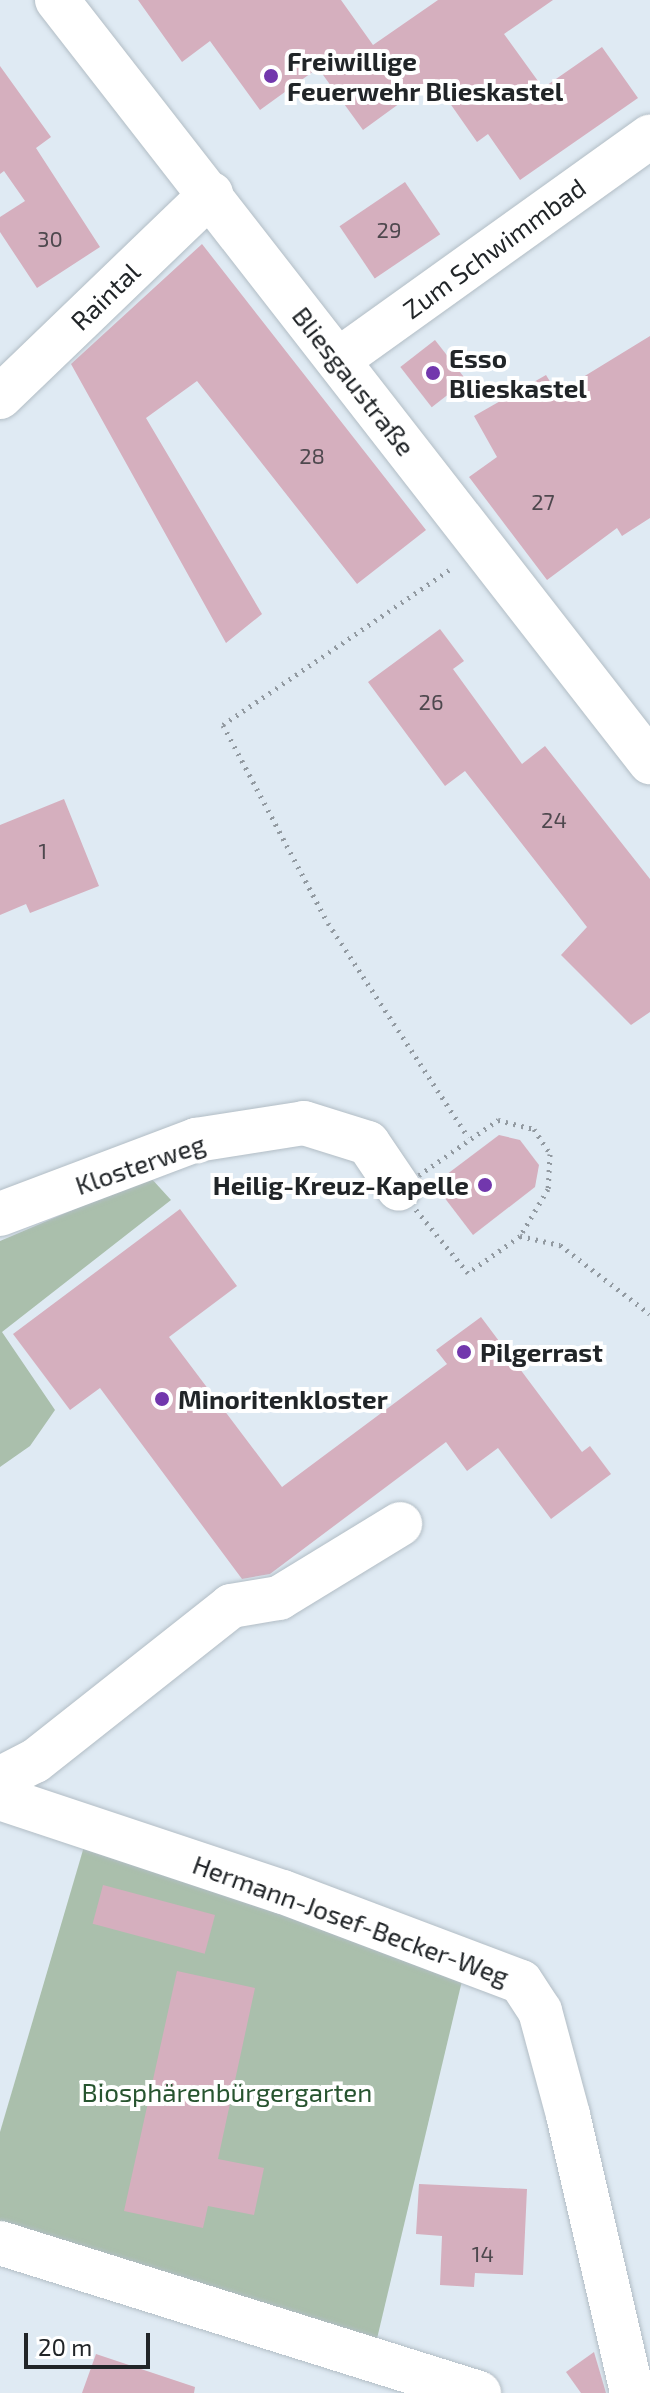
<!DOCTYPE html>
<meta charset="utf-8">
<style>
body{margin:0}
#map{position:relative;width:650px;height:2393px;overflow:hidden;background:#dfeaf3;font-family:"Exo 2",sans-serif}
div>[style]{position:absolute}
.green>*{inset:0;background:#aabfac}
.building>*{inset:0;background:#d5afbe;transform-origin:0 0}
.path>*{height:5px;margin-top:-2.5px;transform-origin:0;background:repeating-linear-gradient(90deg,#929aa1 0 2px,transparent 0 8px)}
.roads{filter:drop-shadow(0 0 2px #b2bdc5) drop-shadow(0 0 2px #b2bdc5)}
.minor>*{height:44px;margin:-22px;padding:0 22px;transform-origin:22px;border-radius:22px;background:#fff}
.major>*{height:44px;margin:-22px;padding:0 22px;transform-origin:22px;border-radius:22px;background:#fff}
.dots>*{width:22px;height:22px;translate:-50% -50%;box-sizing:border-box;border:4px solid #fff;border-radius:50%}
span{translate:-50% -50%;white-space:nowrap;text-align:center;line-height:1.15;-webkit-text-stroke:8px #fff;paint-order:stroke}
.number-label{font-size:22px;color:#4e484e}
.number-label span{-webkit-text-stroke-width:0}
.poi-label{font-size:26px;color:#212528;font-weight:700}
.left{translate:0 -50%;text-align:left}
.right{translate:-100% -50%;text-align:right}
.street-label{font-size:26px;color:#212528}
.park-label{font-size:26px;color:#27542f}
.scale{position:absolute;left:24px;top:2333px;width:126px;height:36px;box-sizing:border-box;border:4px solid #212528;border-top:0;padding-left:10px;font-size:24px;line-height:28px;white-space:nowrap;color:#212528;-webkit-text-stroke:6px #fff;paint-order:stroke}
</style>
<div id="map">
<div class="green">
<i style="clip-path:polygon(150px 1177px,171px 1200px,2px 1332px,55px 1410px,30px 1446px,0 1467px,0 1241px)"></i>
<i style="clip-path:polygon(88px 1833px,466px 1964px,375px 2347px,0 2229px,0 2132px)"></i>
</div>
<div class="building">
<i style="clip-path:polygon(138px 0,341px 0,373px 45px,438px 0,553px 0,504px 34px,543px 88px,602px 47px,638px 98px,520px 180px,488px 134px,477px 142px,433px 79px,363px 130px,318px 68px,260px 110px,210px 41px,182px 62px)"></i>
<i style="clip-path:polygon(0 66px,51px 137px,36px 148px,100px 247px,37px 288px,0 232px,0 217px,25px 201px,4px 171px,0 174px)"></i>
<i style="left:405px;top:182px;width:63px;height:79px;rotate:56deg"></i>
<i style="clip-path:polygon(202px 244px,426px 530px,357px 584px,197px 381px,146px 418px,262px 614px,226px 643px,71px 364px)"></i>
<i style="clip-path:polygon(650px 336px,650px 518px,622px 536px,617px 528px,547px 580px,469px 477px,497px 457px,474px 416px,546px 375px,557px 393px)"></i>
<i style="left:435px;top:340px;width:51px;height:44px;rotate:52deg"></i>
<i style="clip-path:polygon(440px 629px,464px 661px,453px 669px,522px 764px,545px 746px,650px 879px,650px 1012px,631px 1025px,561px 955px,587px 927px,465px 771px,445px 786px,368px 682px)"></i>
<i style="clip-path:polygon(64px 799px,99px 886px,30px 913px,26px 904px,0 915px,0 825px)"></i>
<i style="clip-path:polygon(499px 1135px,520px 1140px,539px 1165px,535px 1187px,473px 1235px,434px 1184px)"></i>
<i style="clip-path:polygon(180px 1209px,237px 1286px,169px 1337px,282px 1487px,447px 1364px,436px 1350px,481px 1317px,582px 1452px,590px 1446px,611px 1474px,551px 1519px,498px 1448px,467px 1471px,446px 1442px,270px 1574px,242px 1579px,100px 1388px,70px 1410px,13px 1334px)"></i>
<i style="left:103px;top:1885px;width:116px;height:40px;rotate:15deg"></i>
<i style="clip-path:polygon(177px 1971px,255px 1988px,218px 2159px,264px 2168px,254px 2215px,208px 2206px,203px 2228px,124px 2211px)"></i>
<i style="clip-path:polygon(419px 2184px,527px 2189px,523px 2275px,475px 2273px,474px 2287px,440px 2285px,442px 2236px,416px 2234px)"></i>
<i style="clip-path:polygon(594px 2352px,606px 2393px,581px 2393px,566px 2372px)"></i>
<i style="clip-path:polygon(96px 2354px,195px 2387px,194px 2393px,82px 2393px)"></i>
</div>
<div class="path">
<i style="left:449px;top:570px;width:274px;rotate:145.6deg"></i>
<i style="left:223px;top:725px;width:224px;rotate:62.1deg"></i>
<i style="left:328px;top:923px;width:256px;rotate:56.8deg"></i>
<i style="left:498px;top:1120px;width:37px;rotate:14deg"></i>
<i style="left:534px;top:1129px;width:30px;rotate:57deg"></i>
<i style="left:550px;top:1154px;width:35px;rotate:93deg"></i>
<i style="left:548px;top:1189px;width:55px;rotate:120.8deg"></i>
<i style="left:520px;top:1236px;width:64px;rotate:144.6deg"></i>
<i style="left:468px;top:1273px;width:109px;rotate:-129.4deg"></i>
<i style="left:399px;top:1189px;width:121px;rotate:-34.9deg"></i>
<i style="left:520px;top:1236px;width:41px;rotate:12.7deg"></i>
<i style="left:560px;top:1245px;width:113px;rotate:37.5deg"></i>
</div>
<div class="roads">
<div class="minor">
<i style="left:338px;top:360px;width:384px;rotate:-35.6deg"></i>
<i style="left:0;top:397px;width:293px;rotate:-43.9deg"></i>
<i style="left:0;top:1214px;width:210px;rotate:-20.7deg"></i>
<i style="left:196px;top:1140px;width:109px;rotate:-8.9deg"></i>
<i style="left:304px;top:1123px;width:67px;rotate:17.4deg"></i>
<i style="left:368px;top:1143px;width:55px;rotate:56deg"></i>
<i style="left:7px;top:1775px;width:31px;rotate:-27deg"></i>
<i style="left:35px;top:1761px;width:250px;rotate:-38.3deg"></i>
<i style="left:231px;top:1606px;width:49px;rotate:-9.5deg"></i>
<i style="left:279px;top:1598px;width:142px;rotate:-31.4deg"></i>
<i style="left:0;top:1798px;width:298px;rotate:18.4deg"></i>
<i style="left:283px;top:1892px;width:254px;rotate:20.7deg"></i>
<i style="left:521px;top:1982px;width:35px;rotate:57deg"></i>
<i style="left:540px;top:2011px;width:108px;rotate:74.9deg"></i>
<i style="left:568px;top:2115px;width:285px;rotate:77deg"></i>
<i style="left:0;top:2243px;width:502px;rotate:17.39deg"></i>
</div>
<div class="major">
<i style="left:57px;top:0;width:966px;rotate:52.11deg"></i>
</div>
</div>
<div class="dots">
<i style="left:271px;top:76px;background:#7237ad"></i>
<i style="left:433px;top:373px;background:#7237ad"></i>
<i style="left:485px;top:1185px;background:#7237ad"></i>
<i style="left:464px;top:1352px;background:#7237ad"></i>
<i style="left:162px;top:1399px;background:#7237ad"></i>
</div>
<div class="number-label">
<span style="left:389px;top:230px">29</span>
<span style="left:50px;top:239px">30</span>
<span style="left:312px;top:456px">28</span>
<span style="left:543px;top:502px">27</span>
<span style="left:431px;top:702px">26</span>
<span style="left:554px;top:820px">24</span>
<span style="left:43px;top:851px">1</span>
<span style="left:483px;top:2254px">14</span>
</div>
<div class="poi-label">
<span class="left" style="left:287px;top:76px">Freiwillige<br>Feuerwehr Blieskastel</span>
<span class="left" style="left:449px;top:373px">Esso<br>Blieskastel</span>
<span class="right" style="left:469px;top:1185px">Heilig-Kreuz-Kapelle</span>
<span class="left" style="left:480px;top:1352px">Pilgerrast</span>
<span class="left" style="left:178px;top:1399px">Minoritenkloster</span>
</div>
<div class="street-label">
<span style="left:494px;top:248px;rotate:-36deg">Zum Schwimmbad</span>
<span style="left:105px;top:296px;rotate:-44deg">Raintal</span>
<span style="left:354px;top:381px;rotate:52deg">Bliesgaustraße</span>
<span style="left:140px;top:1164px;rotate:-19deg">Klosterweg</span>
<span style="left:351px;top:1920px;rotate:20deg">Hermann-Josef-Becker-Weg</span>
</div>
<div class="park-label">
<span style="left:227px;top:2092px">Biosphärenbürgergarten</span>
</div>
<div class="scale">20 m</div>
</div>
